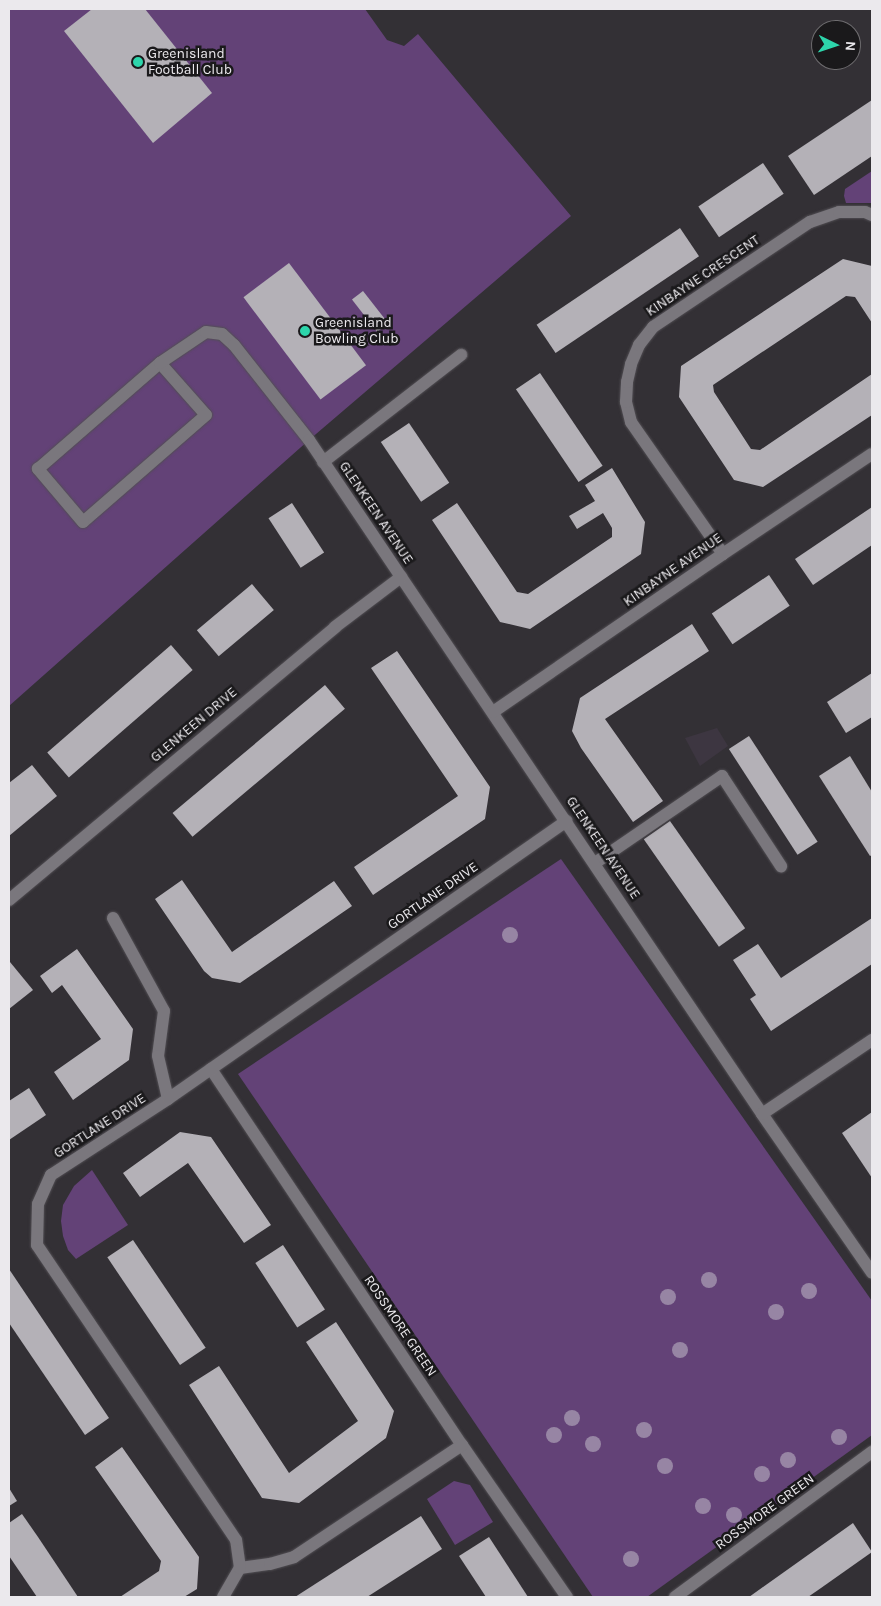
<!DOCTYPE html>
<style>
body{margin:0}
#map{position:relative;width:881px;height:1606px;overflow:hidden;background:#333035;font-family:Karla,sans-serif}
div>[style]{position:absolute}
.built>*{inset:0;background:#3d3641}
.green>*{inset:0;background:#634277}
.building>*{inset:0;background:#b4b1b7;transform-origin:0 0}
.roads{filter:drop-shadow(0 0 1px #514e53) drop-shadow(0 0 1px #514e53)}
.lane>*{height:12px;margin:-6px;padding:0 6px;transform-origin:6px;border-radius:6px;background:#7a777d}
.street>*{height:12px;margin:-6px;padding:0 6px;transform-origin:6px;border-radius:6px;background:#7a777d}
.trees>*{width:16px;height:16px;margin:-8px;border-radius:50%;background:#9785a4}
.dots>*{width:14px;height:14px;translate:-50% -50%;box-sizing:border-box;border:2px solid #1a191b;border-radius:50%}
span{translate:-50% -50%;white-space:nowrap;text-align:center;line-height:1.15;-webkit-text-stroke:5px #1a191b;paint-order:stroke}
.poi-label{font-size:14px;color:#ebe9ed}
.left{translate:0 -50%;text-align:left}
.street-label{font-size:14px;color:#ebe9ed}
.frame{position:absolute;inset:0;border:10px solid #ebe9ed;pointer-events:none}
.north{position:absolute;left:811px;top:20px;width:50px;height:50px;box-sizing:border-box;background:#1a191b;border:1px solid #6e6c6f;border-radius:50%;rotate:94deg;font-size:14px;font-weight:700;line-height:20px;text-align:center;color:#ebe9ed}
.north::after{content:'';display:block;margin:auto;width:18px;height:22px;background:#2dd5ab;clip-path:polygon(50% 0,100% 100%,50% 72%,0 100%)}
</style>
<div id="map">
<div class="built">
<i style="clip-path:polygon(717px 728px,728px 746px,700px 766px,685px 738px)"></i>
</div>
<div class="green">
<i style="clip-path:polygon(9px 9px,365px 9px,387px 40px,404px 46px,418px 34px,571px 216px,309px 440px,9px 706px)"></i>
<i style="clip-path:polygon(872px 171px,872px 203px,846px 203px,844px 196px,845px 189px)"></i>
<i style="clip-path:polygon(561px 859px,872px 1301px,872px 1435px,647px 1597px,593px 1597px,238px 1074px)"></i>
<i style="clip-path:polygon(92px 1170px,128px 1225px,76px 1259px,68px 1250px,63px 1236px,61px 1221px,63px 1205px,74px 1186px)"></i>
<i style="clip-path:polygon(454px 1481px,470px 1485px,493px 1522px,455px 1545px,427px 1499px)"></i>
</div>
<div class="building">
<i style="clip-path:polygon(92px 9px,145px 9px,212px 93px,153px 143px,64px 31px)"></i>
<i style="clip-path:polygon(872px 100px,872px 156px,814px 195px,788px 156px)"></i>
<i style="left:763px;top:163px;width:37px;height:78px;rotate:56deg"></i>
<i style="left:680px;top:228px;width:34px;height:173px;rotate:56deg"></i>
<i style="clip-path:polygon(843px 259px,872px 266px,872px 323px,855px 297px,846px 296px,713px 385px,714px 392px,751px 449px,760px 450px,872px 374px,872px 415px,763px 487px,734px 480px,679px 397px,681px 366px)"></i>
<i style="left:289px;top:263px;width:128px;height:57px;rotate:53deg"></i>
<i style="left:363px;top:291px;width:41px;height:14px;rotate:52deg"></i>
<i style="left:540px;top:373px;width:112px;height:29px;rotate:56deg"></i>
<i style="left:409px;top:423px;width:72px;height:34px;rotate:56deg"></i>
<i style="clip-path:polygon(612px 468px,645px 522px,641px 554px,530px 629px,500px 622px,432px 520px,457px 503px,517px 592px,528px 594px,612px 537px,612px 528px,603px 513px,577px 529px,569px 516px,595px 501px,585px 485px)"></i>
<i style="left:292px;top:503px;width:59px;height:28px;rotate:57deg"></i>
<i style="clip-path:polygon(872px 507px,872px 545px,813px 585px,795px 559px)"></i>
<i style="left:769px;top:575px;width:37px;height:69px;rotate:56deg"></i>
<i style="left:252px;top:584px;width:34px;height:72px;rotate:50deg"></i>
<i style="clip-path:polygon(692px 624px,709px 651px,605px 719px,663px 801px,633px 822px,581px 748px,572px 731px,580px 698px)"></i>
<i style="left:171px;top:645px;width:33px;height:164px;rotate:49deg"></i>
<i style="clip-path:polygon(397px 651px,490px 787px,485px 819px,373px 895px,354px 867px,458px 796px,371px 668px)"></i>
<i style="clip-path:polygon(872px 673px,872px 717px,846px 733px,827px 702px)"></i>
<i style="left:325px;top:685px;width:31px;height:199px;rotate:50deg"></i>
<i style="left:749px;top:736px;width:126px;height:24px;rotate:57deg"></i>
<i style="clip-path:polygon(850px 756px,872px 792px,872px 855px,870px 856px,819px 776px)"></i>
<i style="clip-path:polygon(32px 765px,57px 796px,9px 836px,9px 783px)"></i>
<i style="left:670px;top:821px;width:131px;height:32px;rotate:55deg"></i>
<i style="clip-path:polygon(182px 880px,232px 952px,334px 881px,352px 906px,240px 983px,212px 978px,204px 971px,155px 899px)"></i>
<i style="clip-path:polygon(872px 918px,872px 964px,771px 1031px,750px 999px,756px 995px,733px 960px,758px 944px,781px 978px)"></i>
<i style="clip-path:polygon(77px 949px,133px 1029px,129px 1060px,73px 1100px,54px 1072px,101px 1039px,62px 985px,52px 993px,40px 976px)"></i>
<i style="clip-path:polygon(10px 962px,33px 990px,9px 1009px,9px 963px)"></i>
<i style="clip-path:polygon(29px 1088px,46px 1115px,9px 1140px,9px 1101px)"></i>
<i style="clip-path:polygon(872px 1112px,872px 1178px,842px 1133px)"></i>
<i style="clip-path:polygon(180px 1132px,211px 1137px,271px 1225px,244px 1243px,188px 1163px,140px 1197px,123px 1173px)"></i>
<i style="left:133px;top:1240px;width:130px;height:31px;rotate:56deg"></i>
<i style="left:283px;top:1245px;width:77px;height:33px;rotate:57deg"></i>
<i style="clip-path:polygon(9px 1269px,109px 1418px,85px 1435px,9px 1323px)"></i>
<i style="clip-path:polygon(336px 1322px,394px 1411px,386px 1438px,299px 1503px,262px 1498px,189px 1385px,219px 1366px,289px 1473px,358px 1421px,306px 1342px)"></i>
<i style="clip-path:polygon(122px 1447px,199px 1557px,197px 1589px,184px 1597px,120px 1597px,159px 1571px,161px 1561px,95px 1467px)"></i>
<i style="clip-path:polygon(9px 1488px,17px 1501px,9px 1506px)"></i>
<i style="clip-path:polygon(22px 1514px,38px 1537px,78px 1597px,37px 1597px,9px 1556px,9px 1523px)"></i>
<i style="clip-path:polygon(421px 1516px,442px 1549px,367px 1597px,295px 1597px)"></i>
<i style="clip-path:polygon(853px 1523px,872px 1552px,821px 1588px,808px 1597px,749px 1597px)"></i>
<i style="clip-path:polygon(489px 1537px,517px 1580px,528px 1597px,486px 1597px,459px 1556px)"></i>
</div>
<div class="roads">
<div class="lane">
<i style="left:160px;top:363px;width:69px;rotate:48.5deg"></i>
<i style="left:206px;top:415px;width:163px;rotate:139deg"></i>
<i style="left:83px;top:522px;width:70px;rotate:-130.3deg"></i>
<i style="left:38px;top:469px;width:162px;rotate:-41deg"></i>
<i style="left:160px;top:363px;width:55px;rotate:-34deg"></i>
<i style="left:206px;top:332px;width:16px;rotate:7deg"></i>
<i style="left:222px;top:334px;width:16px;rotate:43deg"></i>
<i style="left:234px;top:345px;width:121px;rotate:51.7deg"></i>
<i style="left:323px;top:462px;width:175px;rotate:-37.8deg"></i>
<i style="left:595px;top:863px;width:154px;rotate:-34.4deg"></i>
<i style="left:722px;top:776px;width:108px;rotate:56.8deg"></i>
</div>
<div class="street">
<i style="left:309px;top:440px;width:812px;rotate:56.09deg"></i>
<i style="left:762px;top:1114px;width:193px;rotate:55.3deg"></i>
<i style="left:723px;top:554px;width:161px;rotate:-124.9deg"></i>
<i style="left:631px;top:422px;width:21px;rotate:-104deg"></i>
<i style="left:626px;top:402px;width:20px;rotate:-87deg"></i>
<i style="left:627px;top:382px;width:18px;rotate:-77deg"></i>
<i style="left:631px;top:364px;width:21px;rotate:-67deg"></i>
<i style="left:639px;top:345px;width:23px;rotate:-52deg"></i>
<i style="left:653px;top:327px;width:189px;rotate:-33.8deg"></i>
<i style="left:810px;top:222px;width:31px;rotate:-19deg"></i>
<i style="left:839px;top:212px;width:26px"></i>
<i style="left:865px;top:212px;width:8px;rotate:23deg"></i>
<i style="left:493px;top:712px;width:279px;rotate:-34.5deg"></i>
<i style="left:723px;top:554px;width:179px;rotate:-33.9deg"></i>
<i style="left:9px;top:900px;width:425px;rotate:-39.9deg"></i>
<i style="left:335px;top:627px;width:83px;rotate:-37.1deg"></i>
<i style="left:113px;top:918px;width:106px;rotate:61.3deg"></i>
<i style="left:164px;top:1011px;width:45px;rotate:97.6deg"></i>
<i style="left:158px;top:1056px;width:44px;rotate:76.9deg"></i>
<i style="left:211px;top:1069px;width:452px;rotate:56.3deg"></i>
<i style="left:462px;top:1445px;width:185px;rotate:55.4deg"></i>
<i style="left:762px;top:1114px;width:133px;rotate:-33.9deg"></i>
<i style="left:240px;top:1568px;width:30px;rotate:-8deg"></i>
<i style="left:270px;top:1564px;width:25px;rotate:-16deg"></i>
<i style="left:294px;top:1557px;width:202px;rotate:-33.7deg"></i>
<i style="left:223px;top:1597px;width:34px;rotate:-60deg"></i>
<i style="left:240px;top:1568px;width:28px;rotate:-98deg"></i>
<i style="left:236px;top:1540px;width:356px;rotate:-124deg"></i>
<i style="left:37px;top:1245px;width:41px;rotate:-88.6deg"></i>
<i style="left:38px;top:1204px;width:32px;rotate:-66deg"></i>
<i style="left:51px;top:1175px;width:140px;rotate:-33deg"></i>
<i style="left:168px;top:1099px;width:486px;rotate:-34.9deg"></i>
<i style="left:675px;top:1597px;width:245px;rotate:-36.4deg"></i>
</div>
</div>
<div class="trees">
<i style="left:510px;top:935px"></i>
<i style="left:709px;top:1280px"></i>
<i style="left:809px;top:1291px"></i>
<i style="left:668px;top:1297px"></i>
<i style="left:776px;top:1312px"></i>
<i style="left:680px;top:1350px"></i>
<i style="left:572px;top:1418px"></i>
<i style="left:644px;top:1430px"></i>
<i style="left:554px;top:1435px"></i>
<i style="left:839px;top:1437px"></i>
<i style="left:593px;top:1444px"></i>
<i style="left:788px;top:1460px"></i>
<i style="left:665px;top:1466px"></i>
<i style="left:762px;top:1474px"></i>
<i style="left:703px;top:1506px"></i>
<i style="left:734px;top:1515px"></i>
<i style="left:631px;top:1559px"></i>
</div>
<div class="dots">
<i style="left:138px;top:62px;background:#2dd5ab"></i>
<i style="left:305px;top:331px;background:#2dd5ab"></i>
</div>
<div class="poi-label">
<span class="left" style="left:148px;top:62px">Greenisland<br>Football Club</span>
<span class="left" style="left:315px;top:331px">Greenisland<br>Bowling Club</span>
</div>
<div class="street-label">
<span style="left:703px;top:276px;rotate:-34deg">KINBAYNE CRESCENT</span>
<span style="left:376px;top:513px;rotate:56deg">GLENKEEN AVENUE</span>
<span style="left:673px;top:570px;rotate:-35deg">KINBAYNE AVENUE</span>
<span style="left:194px;top:725px;rotate:-40deg">GLENKEEN DRIVE</span>
<span style="left:603px;top:848px;rotate:56deg">GLENKEEN AVENUE</span>
<span style="left:433px;top:896px;rotate:-35deg">GORTLANE DRIVE</span>
<span style="left:100px;top:1126px;rotate:-33deg">GORTLANE DRIVE</span>
<span style="left:400px;top:1326px;rotate:56deg">ROSSMORE GREEN</span>
<span style="left:765px;top:1512px;rotate:-36deg">ROSSMORE GREEN</span>
</div>
<div class="frame"></div>
<div class="north">N</div>
</div>
